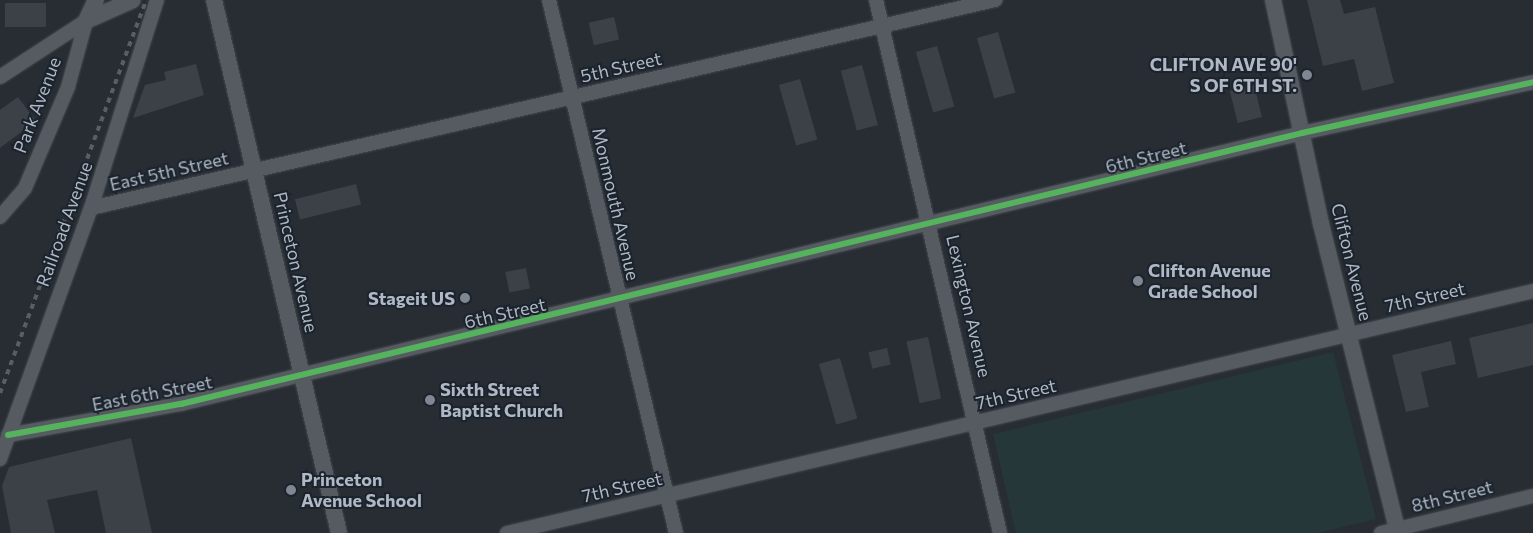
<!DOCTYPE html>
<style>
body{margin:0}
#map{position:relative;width:1533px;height:533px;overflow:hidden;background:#272d33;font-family:Commissioner,sans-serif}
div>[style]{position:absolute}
.green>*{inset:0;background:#253739}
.building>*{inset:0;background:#3c4147;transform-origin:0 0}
.roads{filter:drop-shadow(0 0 1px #44494e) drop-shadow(0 0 1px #44494e)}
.minor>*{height:14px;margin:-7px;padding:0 7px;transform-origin:7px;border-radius:7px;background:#565a61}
.tertiary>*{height:16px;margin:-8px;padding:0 8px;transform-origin:8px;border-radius:8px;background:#565a61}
.rail>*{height:4px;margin-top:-2px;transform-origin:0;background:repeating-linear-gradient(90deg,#5a5e64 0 5px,transparent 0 10px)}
.cycleway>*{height:6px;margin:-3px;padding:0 3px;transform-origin:3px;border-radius:3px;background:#56b35d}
.dots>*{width:14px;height:14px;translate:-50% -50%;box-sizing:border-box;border:2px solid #1b232d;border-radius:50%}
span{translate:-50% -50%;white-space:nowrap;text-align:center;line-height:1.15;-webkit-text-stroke:4px #1b232d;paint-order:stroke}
.poi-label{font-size:18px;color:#b0b8c5;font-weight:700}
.right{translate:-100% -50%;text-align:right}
.left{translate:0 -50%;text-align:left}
.street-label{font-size:18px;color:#b0b8c5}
</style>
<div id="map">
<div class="green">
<i style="clip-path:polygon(1333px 352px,1376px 519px,1317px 533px,1016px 533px,993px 434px)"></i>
</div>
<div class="building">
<i style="clip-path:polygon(1307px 0,1340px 0,1344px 14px,1375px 7px,1394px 83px,1362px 91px,1354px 59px,1323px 66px)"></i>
<i style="left:5px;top:3px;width:41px;height:24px"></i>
<i style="left:614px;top:17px;width:23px;height:26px;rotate:77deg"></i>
<i style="left:998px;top:32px;width:63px;height:22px;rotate:74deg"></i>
<i style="left:937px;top:46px;width:63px;height:22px;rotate:74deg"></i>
<i style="clip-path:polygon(196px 64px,204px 95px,133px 118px,145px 85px,166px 80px,164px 72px)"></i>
<i style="left:862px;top:65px;width:62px;height:22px;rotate:75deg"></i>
<i style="left:800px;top:79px;width:63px;height:22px;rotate:74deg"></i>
<i style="left:1254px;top:85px;width:33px;height:25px;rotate:76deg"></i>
<i style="clip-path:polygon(18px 97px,36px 121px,0 148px,0 110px)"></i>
<i style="left:356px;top:184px;width:21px;height:63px;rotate:76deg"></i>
<i style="left:526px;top:268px;width:21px;height:21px;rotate:79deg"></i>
<i style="clip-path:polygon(1533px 323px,1533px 365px,1478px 378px,1469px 338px)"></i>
<i style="left:928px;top:337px;width:63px;height:22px;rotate:78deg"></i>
<i style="clip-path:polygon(1451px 341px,1456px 364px,1421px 372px,1429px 407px,1406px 412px,1392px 355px)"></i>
<i style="left:887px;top:348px;width:17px;height:19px;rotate:77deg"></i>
<i style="left:840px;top:358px;width:63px;height:22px;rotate:74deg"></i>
<i style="clip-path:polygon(131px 438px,152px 533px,106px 533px,97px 490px,47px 500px,55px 533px,11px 533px,2px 486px,9px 467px)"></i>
</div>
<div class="roads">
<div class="minor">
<i style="left:549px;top:0;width:548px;rotate:76.6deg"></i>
<i style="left:876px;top:0;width:547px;rotate:76.9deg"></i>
<i style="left:0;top:77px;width:103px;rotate:-33.1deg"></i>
<i style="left:91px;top:208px;width:928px;rotate:-12.96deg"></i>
<i style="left:0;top:217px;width:38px;rotate:-49deg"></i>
<i style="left:25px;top:188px;width:110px;rotate:-66.9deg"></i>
<i style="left:68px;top:87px;width:68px;rotate:-74.7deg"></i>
<i style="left:8px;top:435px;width:176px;rotate:-10.2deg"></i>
<i style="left:181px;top:404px;width:1153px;rotate:-13.59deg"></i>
<i style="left:1302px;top:133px;width:237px;rotate:-12.4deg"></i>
<i style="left:0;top:459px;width:267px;rotate:-70.1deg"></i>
<i style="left:91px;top:208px;width:218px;rotate:-72.4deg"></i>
<i style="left:507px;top:533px;width:1054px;rotate:-13.27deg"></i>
<i style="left:1381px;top:533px;width:156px;rotate:-13.7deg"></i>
</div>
<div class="tertiary">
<i style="left:214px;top:0;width:547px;rotate:76.8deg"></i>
<i style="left:1273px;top:0;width:229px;rotate:77.9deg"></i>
<i style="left:1321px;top:224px;width:318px;rotate:76deg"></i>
<i style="left:86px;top:21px;width:51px;rotate:-24.1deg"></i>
<i style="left:86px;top:21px;width:23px;rotate:-65deg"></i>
</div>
</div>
<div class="rail">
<i style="left:0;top:393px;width:419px;rotate:-69.6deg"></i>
</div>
<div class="cycleway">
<i style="left:8px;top:435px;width:176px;rotate:-10.2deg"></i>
<i style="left:181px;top:404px;width:1153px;rotate:-13.59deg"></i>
<i style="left:1302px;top:133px;width:237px;rotate:-12.4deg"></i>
</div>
<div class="dots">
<i style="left:1307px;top:75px;background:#808792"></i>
<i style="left:1138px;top:281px;background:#808792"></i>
<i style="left:465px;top:298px;background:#808792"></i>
<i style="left:430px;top:400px;background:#808792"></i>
<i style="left:291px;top:490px;background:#808792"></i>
</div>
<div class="poi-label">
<span class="right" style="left:1297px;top:75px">CLIFTON AVE 90'<br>S OF 6TH ST.</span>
<span class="left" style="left:1148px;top:281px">Clifton Avenue<br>Grade School</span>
<span class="right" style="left:455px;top:298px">Stageit US</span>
<span class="left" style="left:440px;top:400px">Sixth Street<br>Baptist Church</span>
<span class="left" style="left:301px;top:490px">Princeton<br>Avenue School</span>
</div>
<div class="street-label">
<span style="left:621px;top:67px;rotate:-13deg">5th Street</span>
<span style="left:37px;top:105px;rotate:-69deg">Park Avenue</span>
<span style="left:1146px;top:157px;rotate:-14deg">6th Street</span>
<span style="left:169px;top:171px;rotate:-13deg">East 5th Street</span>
<span style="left:616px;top:204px;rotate:77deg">Monmouth Avenue</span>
<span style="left:64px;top:224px;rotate:-70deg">Railroad Avenue</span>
<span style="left:296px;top:262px;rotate:77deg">Princeton Avenue</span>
<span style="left:1352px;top:262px;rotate:76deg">Clifton Avenue</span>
<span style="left:1425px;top:297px;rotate:-13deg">7th Street</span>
<span style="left:969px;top:306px;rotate:77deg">Lexington Avenue</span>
<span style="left:505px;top:313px;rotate:-13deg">6th Street</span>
<span style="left:152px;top:393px;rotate:-11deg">East 6th Street</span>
<span style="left:1016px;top:394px;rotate:-13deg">7th Street</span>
<span style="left:622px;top:487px;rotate:-13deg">7th Street</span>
<span style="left:1452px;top:496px;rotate:-14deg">8th Street</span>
</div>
</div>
